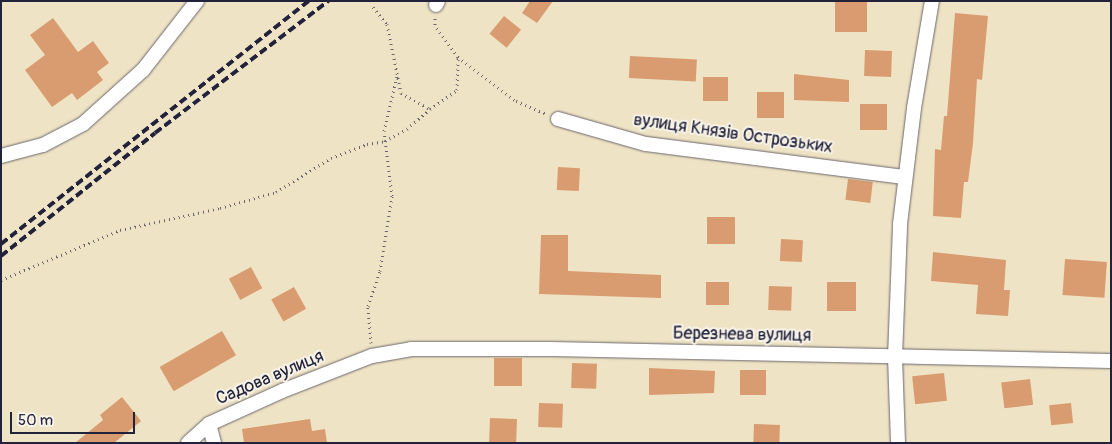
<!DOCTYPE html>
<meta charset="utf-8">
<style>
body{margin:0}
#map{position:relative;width:1112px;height:444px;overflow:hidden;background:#efe3c5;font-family:Pangolin,sans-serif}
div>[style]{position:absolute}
.building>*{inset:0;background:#d99c70;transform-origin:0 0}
.path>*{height:3px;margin-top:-1.5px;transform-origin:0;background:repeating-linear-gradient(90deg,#6a666b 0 1px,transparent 0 5px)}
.roads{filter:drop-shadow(0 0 1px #6a666b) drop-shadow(0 0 1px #6a666b)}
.street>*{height:14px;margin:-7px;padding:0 7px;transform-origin:7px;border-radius:7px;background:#fff}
.rail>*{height:4px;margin-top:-2px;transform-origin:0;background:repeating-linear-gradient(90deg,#22223b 0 8px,transparent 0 12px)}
span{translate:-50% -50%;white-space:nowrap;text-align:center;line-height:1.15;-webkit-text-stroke:4px #f7f3e8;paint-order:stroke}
.street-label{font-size:18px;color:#22223b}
.frame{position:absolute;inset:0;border:2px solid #22223b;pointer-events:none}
.scale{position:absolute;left:10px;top:412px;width:125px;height:22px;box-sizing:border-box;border:2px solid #22223b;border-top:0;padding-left:6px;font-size:15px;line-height:18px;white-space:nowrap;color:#22223b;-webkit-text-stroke:4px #f7f3e8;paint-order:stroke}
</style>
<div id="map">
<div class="building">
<i style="clip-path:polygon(530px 1px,553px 1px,537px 23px,522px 13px)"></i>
<i style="left:835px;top:1px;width:32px;height:31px"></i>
<i style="clip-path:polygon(955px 13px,988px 16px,982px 80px,977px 79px,973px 143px,968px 182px,964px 182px,961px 218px,933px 216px,935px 149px,941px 150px,944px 116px,947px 116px)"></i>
<i style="left:504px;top:16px;width:22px;height:23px;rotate:39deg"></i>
<i style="clip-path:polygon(53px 18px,78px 52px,93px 41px,109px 63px,97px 72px,103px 80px,77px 100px,72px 93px,52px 107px,25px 70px,45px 55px,30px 35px)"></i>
<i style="left:865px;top:50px;width:27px;height:26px;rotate:2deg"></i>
<i style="left:630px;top:56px;width:67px;height:22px;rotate:3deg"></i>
<i style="clip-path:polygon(794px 74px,849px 80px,849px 102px,794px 100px)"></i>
<i style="left:703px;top:77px;width:25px;height:24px"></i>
<i style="left:757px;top:92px;width:27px;height:26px"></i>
<i style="left:860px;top:104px;width:27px;height:26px"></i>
<i style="left:558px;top:167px;width:22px;height:23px;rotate:3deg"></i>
<i style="left:848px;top:179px;width:25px;height:21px;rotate:7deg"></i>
<i style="left:707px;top:217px;width:28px;height:27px"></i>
<i style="clip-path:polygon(541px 235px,568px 235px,568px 271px,661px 275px,661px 298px,539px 294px)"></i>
<i style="left:781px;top:239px;width:22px;height:22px;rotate:3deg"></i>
<i style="clip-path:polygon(933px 252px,1006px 260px,1004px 290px,1010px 290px,1008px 316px,976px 314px,978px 285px,931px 281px)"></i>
<i style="left:1065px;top:259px;width:42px;height:36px;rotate:4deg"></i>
<i style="left:251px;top:267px;width:24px;height:25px;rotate:62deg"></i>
<i style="left:706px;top:282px;width:23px;height:23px"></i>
<i style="left:827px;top:282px;width:29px;height:29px"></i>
<i style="left:769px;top:286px;width:23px;height:24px;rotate:2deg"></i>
<i style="left:294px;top:287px;width:25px;height:26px;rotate:61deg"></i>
<i style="left:222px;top:331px;width:28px;height:72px;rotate:60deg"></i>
<i style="left:494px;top:358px;width:28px;height:28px"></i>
<i style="left:572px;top:363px;width:25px;height:25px;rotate:2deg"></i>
<i style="clip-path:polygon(649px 368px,715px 371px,714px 393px,649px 395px)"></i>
<i style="left:740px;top:370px;width:26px;height:25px"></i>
<i style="left:944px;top:373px;width:28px;height:32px;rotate:84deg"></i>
<i style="left:1030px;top:379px;width:26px;height:29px;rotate:83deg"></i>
<i style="clip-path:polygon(122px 397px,141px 421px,114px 443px,75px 443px,103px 420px,100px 415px)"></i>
<i style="left:539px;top:403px;width:24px;height:24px;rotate:2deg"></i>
<i style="left:1071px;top:403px;width:20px;height:22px;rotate:84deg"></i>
<i style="left:490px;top:418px;width:27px;height:25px;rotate:2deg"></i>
<i style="clip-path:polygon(310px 419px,312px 431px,325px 429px,327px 443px,244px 443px,242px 429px)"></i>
<i style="left:754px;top:424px;width:26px;height:19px;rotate:2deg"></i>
</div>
<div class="path">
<i style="left:373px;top:7px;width:22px;rotate:51deg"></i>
<i style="left:387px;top:24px;width:70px;rotate:78.5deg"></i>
<i style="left:401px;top:93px;width:33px;rotate:29deg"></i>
<i style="left:430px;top:109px;width:33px;rotate:-35deg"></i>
<i style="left:457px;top:90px;width:33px;rotate:-88deg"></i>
<i style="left:458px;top:57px;width:39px;rotate:-126deg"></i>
<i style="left:435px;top:25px;width:7px;rotate:-90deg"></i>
<i style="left:458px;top:57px;width:73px;rotate:37.2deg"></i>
<i style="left:516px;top:101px;width:33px;rotate:23deg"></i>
<i style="left:1px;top:280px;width:129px;rotate:-22.8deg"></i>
<i style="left:120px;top:230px;width:102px;rotate:-12.4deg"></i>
<i style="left:220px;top:208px;width:58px;rotate:-15.9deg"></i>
<i style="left:276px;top:192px;width:65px;rotate:-31.7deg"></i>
<i style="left:331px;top:158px;width:39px;rotate:-21deg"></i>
<i style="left:367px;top:144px;width:18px;rotate:-9deg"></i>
<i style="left:385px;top:141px;width:25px;rotate:-29deg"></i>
<i style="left:407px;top:129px;width:30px;rotate:-41deg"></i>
<i style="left:371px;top:343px;width:37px;rotate:-95deg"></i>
<i style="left:368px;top:306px;width:37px;rotate:-71deg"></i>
<i style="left:380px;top:271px;width:76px;rotate:-80.9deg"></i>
<i style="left:392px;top:196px;width:65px;rotate:-97deg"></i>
<i style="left:384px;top:131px;width:57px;rotate:-76.7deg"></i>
</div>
<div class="roads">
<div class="street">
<i style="left:436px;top:5px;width:4px;rotate:-63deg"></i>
<i style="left:558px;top:119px;width:91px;rotate:15.9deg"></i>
<i style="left:646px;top:144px;width:260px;rotate:7.3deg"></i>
<i style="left:1px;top:156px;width:43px;rotate:-14.7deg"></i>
<i style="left:43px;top:145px;width:45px;rotate:-27.7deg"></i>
<i style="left:83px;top:124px;width:81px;rotate:-42deg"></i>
<i style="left:143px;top:70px;width:88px;rotate:-52deg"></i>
<i style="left:209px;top:424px;width:20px;rotate:75deg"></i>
<i style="left:188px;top:443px;width:28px;rotate:-42deg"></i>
<i style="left:209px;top:424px;width:80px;rotate:-24.3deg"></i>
<i style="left:282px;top:391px;width:97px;rotate:-21.3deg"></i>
<i style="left:372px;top:356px;width:40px;rotate:-10deg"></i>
<i style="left:411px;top:349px;width:140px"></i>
<i style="left:551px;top:349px;width:560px;rotate:1.23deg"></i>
<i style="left:898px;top:443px;width:86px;rotate:-92deg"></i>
<i style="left:895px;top:357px;width:133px;rotate:-87.8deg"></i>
<i style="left:900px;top:224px;width:117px;rotate:-83.1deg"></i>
<i style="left:914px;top:108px;width:109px;rotate:-80.5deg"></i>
</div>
</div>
<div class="rail">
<i style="left:1px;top:244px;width:392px;rotate:-38.3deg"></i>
<i style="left:1px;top:256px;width:197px;rotate:-38.6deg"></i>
<i style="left:155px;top:133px;width:218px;rotate:-37.3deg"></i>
</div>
<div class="street-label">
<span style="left:733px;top:134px;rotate:8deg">вулиця Князів Острозьких</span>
<span style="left:742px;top:335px;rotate:1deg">Березнева вулиця</span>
<span style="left:270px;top:378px;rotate:-23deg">Садова вулиця</span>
</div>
<div class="frame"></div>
<div class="scale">50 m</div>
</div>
